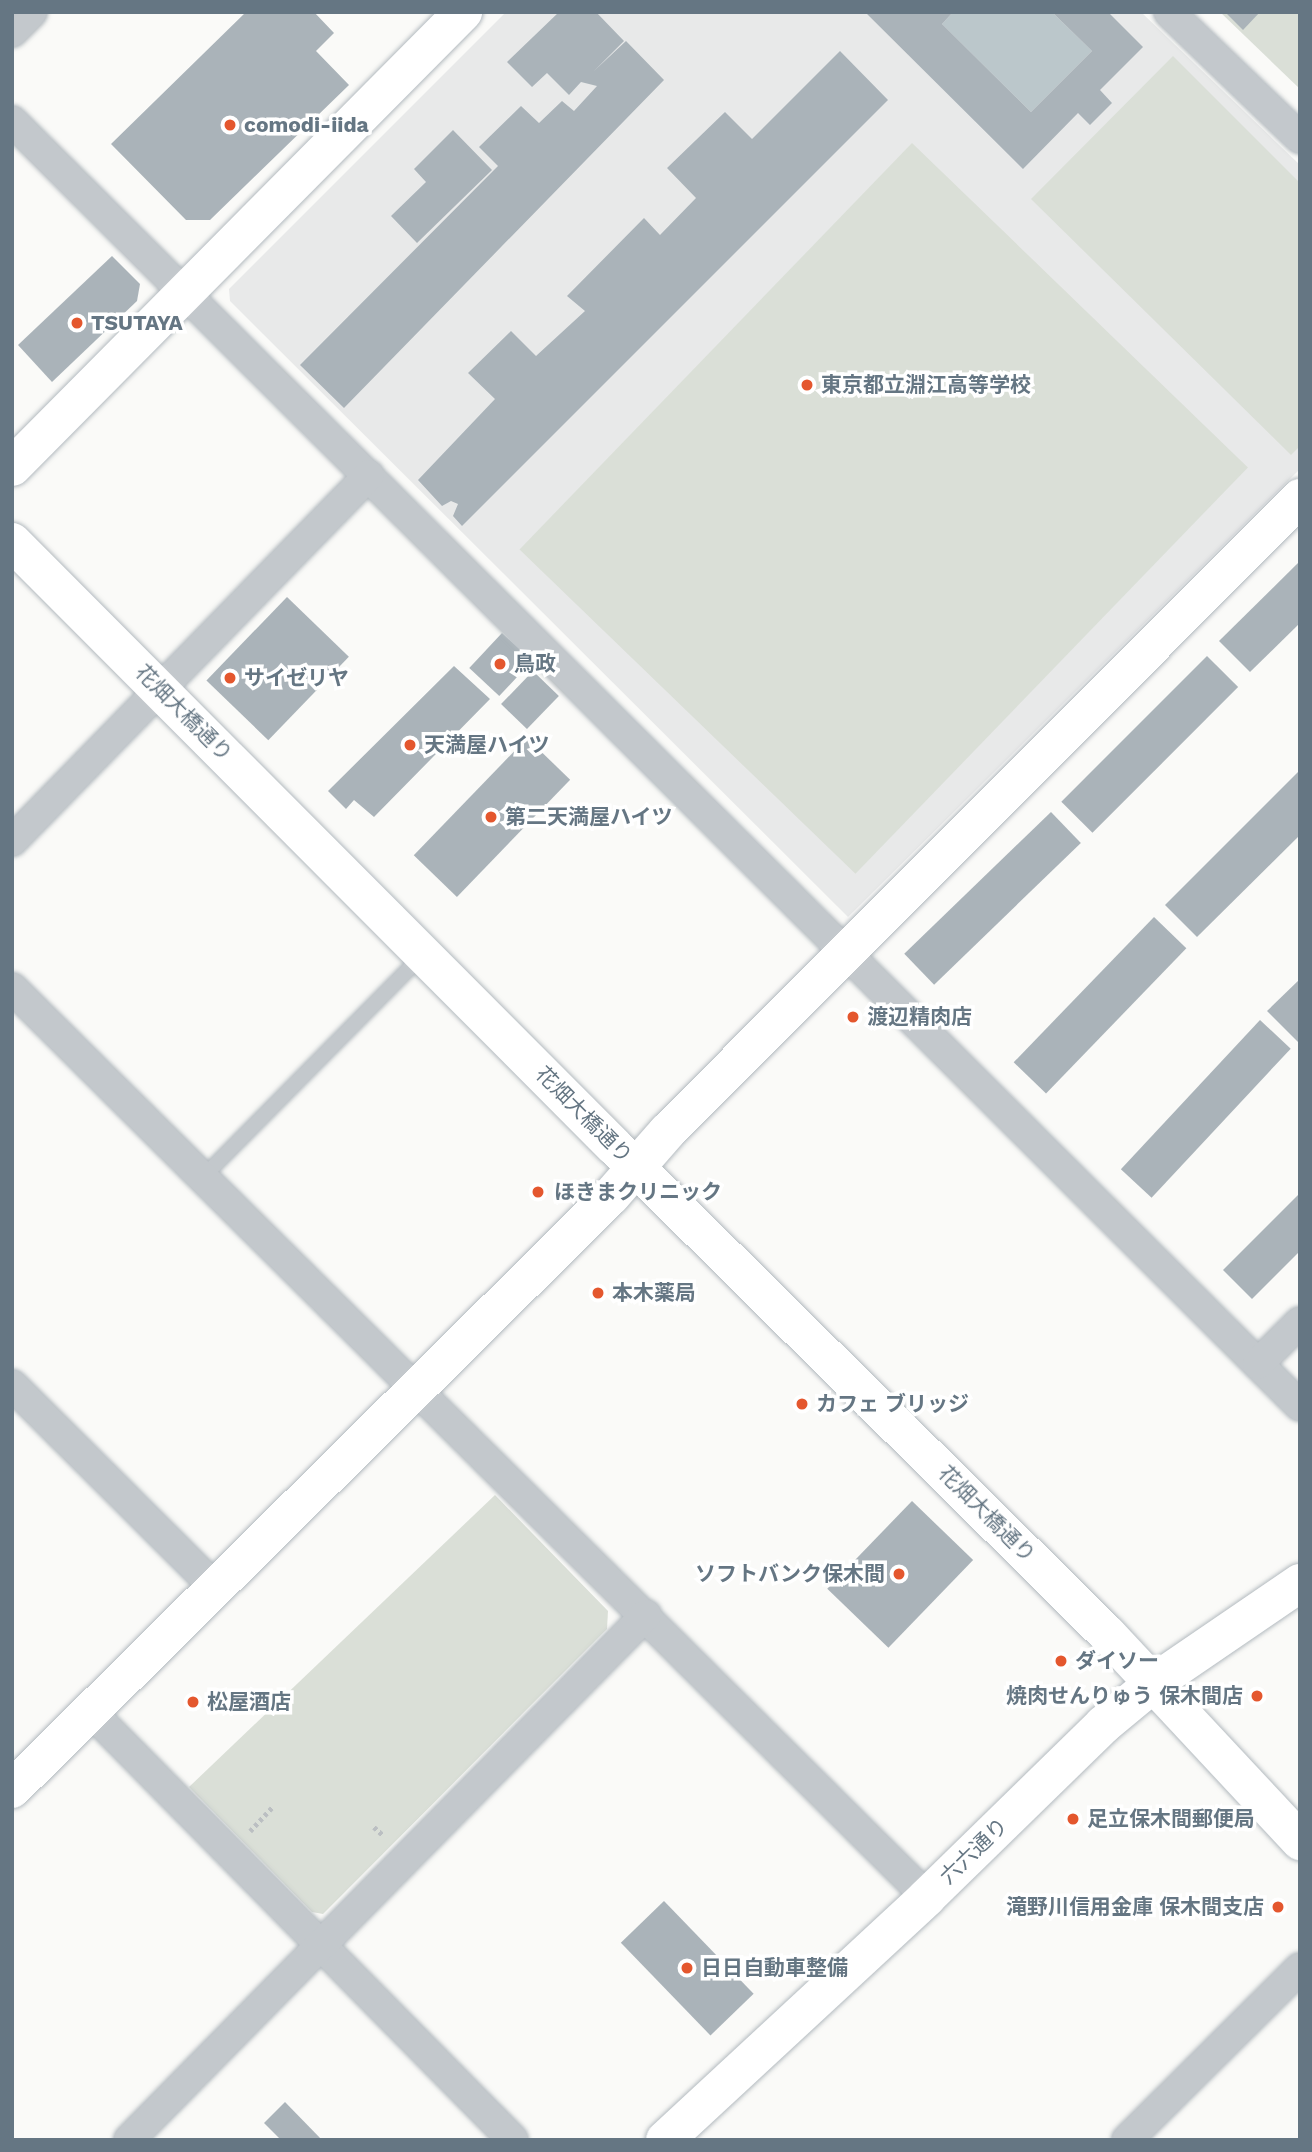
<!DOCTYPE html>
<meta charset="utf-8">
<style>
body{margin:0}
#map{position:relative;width:1312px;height:2152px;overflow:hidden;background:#fafaf8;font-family:"Work Sans","Noto Sans JP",sans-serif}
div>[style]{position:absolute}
.built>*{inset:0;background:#e8e9e9}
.green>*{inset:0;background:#dadfd7;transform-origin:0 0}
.water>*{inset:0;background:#bbc7cb}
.building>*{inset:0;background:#aab3b9;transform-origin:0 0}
.path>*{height:4.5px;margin-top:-2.25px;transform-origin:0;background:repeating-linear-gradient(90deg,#bbbfc2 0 3.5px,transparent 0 7px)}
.roads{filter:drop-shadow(0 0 2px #b3babf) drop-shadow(0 0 2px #b3babf)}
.lane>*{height:14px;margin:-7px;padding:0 7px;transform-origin:7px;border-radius:7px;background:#c3c8cc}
.street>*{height:30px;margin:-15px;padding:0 15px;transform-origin:15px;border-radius:15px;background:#c3c8cc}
.secondary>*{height:38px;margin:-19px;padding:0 19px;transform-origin:19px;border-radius:19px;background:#fff}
.dots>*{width:19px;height:19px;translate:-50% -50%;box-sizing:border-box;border:4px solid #fff;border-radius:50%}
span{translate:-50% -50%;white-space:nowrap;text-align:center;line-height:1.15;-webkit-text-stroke:7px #fff;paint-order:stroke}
.poi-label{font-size:21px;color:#657683;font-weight:700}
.left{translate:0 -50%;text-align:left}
.right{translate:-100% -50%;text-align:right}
.street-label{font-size:21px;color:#657683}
.frame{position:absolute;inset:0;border:14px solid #657683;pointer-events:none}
</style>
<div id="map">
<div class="built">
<i style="clip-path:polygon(506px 12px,1141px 12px,1300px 165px,1300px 469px,848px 917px,230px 301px,229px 289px)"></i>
</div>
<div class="green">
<i style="clip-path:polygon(1220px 12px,1300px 12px,1300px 89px)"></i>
<i style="clip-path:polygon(1173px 56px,1300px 183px,1300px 446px,1291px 455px,1031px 199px)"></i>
<i style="left:912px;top:143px;width:467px;height:565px;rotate:44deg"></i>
<i style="clip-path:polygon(495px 1495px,608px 1611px,607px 1629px,323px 1914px,312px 1912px,189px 1787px)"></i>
</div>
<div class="water">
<i style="clip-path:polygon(953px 12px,1052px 12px,1092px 51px,1031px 112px,942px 24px)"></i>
</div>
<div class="building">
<i style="clip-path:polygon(246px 12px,314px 12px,334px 33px,316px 51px,349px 85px,210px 220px,186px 220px,111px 144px)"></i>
<i style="clip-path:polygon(559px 12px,596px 12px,624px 41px,594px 71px,626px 41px,664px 80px,344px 408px,300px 365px,498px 166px,479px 147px,521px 106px,539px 123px,562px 101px,574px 111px,597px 86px,581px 82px,569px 95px,547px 73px,532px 87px,507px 62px)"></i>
<i style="clip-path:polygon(865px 12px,953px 12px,942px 24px,1031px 112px,1092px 51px,1052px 12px,1108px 12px,1143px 47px,1100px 90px,1112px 103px,1090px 125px,1078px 113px,1023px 169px)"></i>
<i style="clip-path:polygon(1225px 12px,1260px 12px,1243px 30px)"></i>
<i style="clip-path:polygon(840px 51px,888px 100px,462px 526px,453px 516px,458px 504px,451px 501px,442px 506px,418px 480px,495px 399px,468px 373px,511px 331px,536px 356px,585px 311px,567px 296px,644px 218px,660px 235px,696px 198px,667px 168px,725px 112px,752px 139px)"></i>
<i style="clip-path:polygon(453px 130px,492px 170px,417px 243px,391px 216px,426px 182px,414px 169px)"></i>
<i style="clip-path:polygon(112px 256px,140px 284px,137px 301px,52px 382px,18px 345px)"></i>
<i style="clip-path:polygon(1300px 561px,1300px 623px,1250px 672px,1219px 641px)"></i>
<i style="left:287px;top:597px;width:86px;height:116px;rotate:44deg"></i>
<i style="left:502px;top:633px;width:41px;height:48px;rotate:43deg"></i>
<i style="left:1207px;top:656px;width:44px;height:206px;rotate:45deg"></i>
<i style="clip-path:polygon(454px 666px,490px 699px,374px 817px,354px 800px,346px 809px,328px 791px)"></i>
<i style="left:533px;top:671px;width:36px;height:46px;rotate:44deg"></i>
<i style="left:527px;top:738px;width:60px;height:163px;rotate:44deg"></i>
<i style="clip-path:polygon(1300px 770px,1300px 835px,1197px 937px,1165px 905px)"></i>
<i style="left:1051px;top:812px;width:43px;height:204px;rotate:46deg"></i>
<i style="left:1154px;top:917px;width:45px;height:202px;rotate:44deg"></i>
<i style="clip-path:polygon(1300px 979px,1300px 1040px,1298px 1042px,1267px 1011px)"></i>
<i style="left:1260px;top:1020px;width:42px;height:204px;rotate:43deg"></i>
<i style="clip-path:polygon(1300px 1193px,1300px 1251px,1252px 1299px,1223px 1270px)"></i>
<i style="left:912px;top:1501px;width:85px;height:122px;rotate:44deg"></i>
<i style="left:664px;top:1901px;width:129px;height:60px;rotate:46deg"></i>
<i style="clip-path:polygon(285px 2102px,322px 2140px,281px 2140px,264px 2123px)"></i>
</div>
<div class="path">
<i style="left:374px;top:1827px;width:12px;rotate:42deg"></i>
<i style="left:250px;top:1831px;width:33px;rotate:-47deg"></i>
</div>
<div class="roads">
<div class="lane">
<i style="left:203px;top:1177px;width:313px;rotate:-45.3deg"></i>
</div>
<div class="street">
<i style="left:1169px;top:12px;width:182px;rotate:43.9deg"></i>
<i style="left:12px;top:32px;width:28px;rotate:-45deg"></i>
<i style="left:12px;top:121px;width:1819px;rotate:44.93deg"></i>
<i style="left:12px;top:841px;width:511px;rotate:-45.71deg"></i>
<i style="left:12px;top:988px;width:1290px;rotate:44.81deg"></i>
<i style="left:1258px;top:1364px;width:59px;rotate:-45deg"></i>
<i style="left:12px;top:1385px;width:288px;rotate:44.9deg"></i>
<i style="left:90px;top:1711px;width:602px;rotate:45.4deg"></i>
<i style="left:129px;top:2140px;width:737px;rotate:-45.44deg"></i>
<i style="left:1127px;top:2140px;width:244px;rotate:-44.8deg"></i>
</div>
<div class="secondary">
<i style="left:12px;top:467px;width:641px;rotate:-45.25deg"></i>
<i style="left:12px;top:542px;width:853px;rotate:45.1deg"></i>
<i style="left:614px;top:1146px;width:695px;rotate:44.71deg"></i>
<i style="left:1108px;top:1635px;width:282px;rotate:47deg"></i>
<i style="left:12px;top:1789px;width:843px;rotate:-44.71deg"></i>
<i style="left:611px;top:1196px;width:85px;rotate:-48.8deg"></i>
<i style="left:667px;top:1132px;width:896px;rotate:-45.05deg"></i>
<i style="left:665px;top:2140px;width:357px;rotate:-42.8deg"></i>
<i style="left:927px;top:1897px;width:246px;rotate:-44.3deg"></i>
<i style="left:1103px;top:1725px;width:67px;rotate:-39.6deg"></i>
<i style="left:1155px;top:1682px;width:176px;rotate:-34.3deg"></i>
</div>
</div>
<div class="dots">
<i style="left:230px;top:125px;background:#e4572e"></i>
<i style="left:77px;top:323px;background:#e4572e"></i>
<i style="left:807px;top:385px;background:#e4572e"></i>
<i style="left:500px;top:664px;background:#e4572e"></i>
<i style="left:230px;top:678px;background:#e4572e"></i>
<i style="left:410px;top:745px;background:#e4572e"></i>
<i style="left:491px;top:817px;background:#e4572e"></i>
<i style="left:853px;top:1017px;background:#e4572e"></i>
<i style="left:538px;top:1192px;background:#e4572e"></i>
<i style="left:598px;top:1293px;background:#e4572e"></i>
<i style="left:802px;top:1404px;background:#e4572e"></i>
<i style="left:899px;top:1574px;background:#e4572e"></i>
<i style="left:1061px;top:1661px;background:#e4572e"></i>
<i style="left:1257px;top:1696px;background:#e4572e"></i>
<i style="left:193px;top:1702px;background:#e4572e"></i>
<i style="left:1073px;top:1819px;background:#e4572e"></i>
<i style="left:1278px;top:1907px;background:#e4572e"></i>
<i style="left:687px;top:1968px;background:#e4572e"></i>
</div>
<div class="poi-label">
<span class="left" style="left:244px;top:125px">comodi-iida</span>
<span class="left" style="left:91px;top:323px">TSUTAYA</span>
<span class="left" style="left:821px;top:385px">東京都立淵江高等学校</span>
<span class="left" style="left:514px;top:664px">鳥政</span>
<span class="left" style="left:244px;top:678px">サイゼリヤ</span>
<span class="left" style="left:424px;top:745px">天満屋ハイツ</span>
<span class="left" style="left:505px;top:817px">第二天満屋ハイツ</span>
<span class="left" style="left:867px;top:1017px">渡辺精肉店</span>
<span class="left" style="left:554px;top:1192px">ほきまクリニック</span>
<span class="left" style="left:612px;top:1293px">本木薬局</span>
<span class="left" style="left:816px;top:1404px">カフェ ブリッジ</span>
<span class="right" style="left:885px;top:1574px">ソフトバンク保木間</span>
<span class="left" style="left:1075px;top:1661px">ダイソー</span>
<span class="right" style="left:1243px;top:1696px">焼肉せんりゅう 保木間店</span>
<span class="left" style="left:207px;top:1702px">松屋酒店</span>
<span class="left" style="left:1087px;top:1819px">足立保木間郵便局</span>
<span class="right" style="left:1264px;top:1907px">滝野川信用金庫 保木間支店</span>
<span class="left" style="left:701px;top:1968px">日日自動車整備</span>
</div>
<div class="street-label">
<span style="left:184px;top:713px;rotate:45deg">花畑大橋通り</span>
<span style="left:584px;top:1115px;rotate:45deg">花畑大橋通り</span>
<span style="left:987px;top:1514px;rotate:45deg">花畑大橋通り</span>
<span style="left:974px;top:1851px;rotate:-44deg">六六通り</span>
</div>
<div class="frame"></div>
</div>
